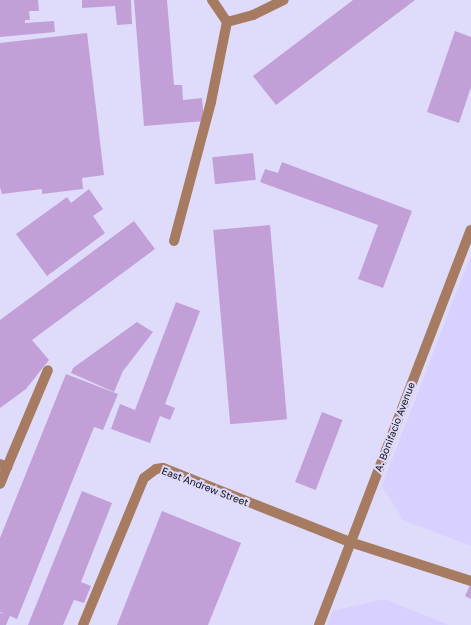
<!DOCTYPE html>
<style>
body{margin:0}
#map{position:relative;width:471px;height:625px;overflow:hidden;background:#dfdbfa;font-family:"Golos Text",sans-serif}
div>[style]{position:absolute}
.built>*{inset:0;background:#d8d0fe}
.building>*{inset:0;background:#c2a0d7;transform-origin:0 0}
.service>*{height:10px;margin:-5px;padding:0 5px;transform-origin:5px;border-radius:5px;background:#a67b61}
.minor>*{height:10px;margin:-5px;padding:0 5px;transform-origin:5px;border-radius:5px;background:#a67b61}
span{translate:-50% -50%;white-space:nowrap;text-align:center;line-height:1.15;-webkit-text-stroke:4px #dfdbfa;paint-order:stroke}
.street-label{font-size:10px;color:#110f1c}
</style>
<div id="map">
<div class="built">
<i style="clip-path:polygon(471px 255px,471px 546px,403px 520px,382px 486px)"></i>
<i style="clip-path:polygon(384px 599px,449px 625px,327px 625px,333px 611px)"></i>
</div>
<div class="building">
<i style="clip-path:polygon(0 0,38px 0,39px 11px,29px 11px,30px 20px,25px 20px,25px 23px,54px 21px,55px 32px,0 37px)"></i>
<i style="clip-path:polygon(82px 0,131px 0,132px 24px,117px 25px,115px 6px,82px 8px)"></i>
<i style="clip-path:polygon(134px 0,167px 0,174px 85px,182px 85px,183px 100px,202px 98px,204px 121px,144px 126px)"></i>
<i style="clip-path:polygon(353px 0,415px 0,276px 105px,253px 76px)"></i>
<i style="clip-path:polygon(455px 31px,471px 37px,471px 87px,459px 123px,427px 112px)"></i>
<i style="clip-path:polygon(87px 33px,104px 175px,82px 178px,83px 189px,42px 194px,42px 189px,2px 194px,0 187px,0 43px)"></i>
<i style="left:253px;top:153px;width:27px;height:41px;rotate:84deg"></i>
<i style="clip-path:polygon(282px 162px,412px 211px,383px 288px,358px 279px,378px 225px,260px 182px,265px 169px,278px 173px)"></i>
<i style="clip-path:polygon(89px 189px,103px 209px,93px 216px,105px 233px,47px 276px,16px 234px,67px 197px,71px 203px)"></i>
<i style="clip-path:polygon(134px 221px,155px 249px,32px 340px,49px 360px,26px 389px,0 408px,0 320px)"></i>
<i style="left:270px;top:225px;width:195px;height:57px;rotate:85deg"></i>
<i style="clip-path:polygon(176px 302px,200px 311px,165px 404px,175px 408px,170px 420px,160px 416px,150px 443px,111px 429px,120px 404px,135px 410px)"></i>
<i style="clip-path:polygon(137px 322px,153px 332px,123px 371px,114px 392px,71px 373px,73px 368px)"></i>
<i style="clip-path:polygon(66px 374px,118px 394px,103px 430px,94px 427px,17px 619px,10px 616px,6px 625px,0 625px,0 613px,4px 614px,0 612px,0 538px)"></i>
<i style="left:322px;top:412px;width:22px;height:75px;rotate:21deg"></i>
<i style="clip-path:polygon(82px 491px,112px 503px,81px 582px,91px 586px,84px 603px,74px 600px,63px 625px,28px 625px)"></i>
<i style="clip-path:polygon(162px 511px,241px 543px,208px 625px,117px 625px)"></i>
<i style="clip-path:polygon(471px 583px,471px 599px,465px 596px)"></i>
</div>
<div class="service">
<i style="left:227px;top:22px;width:27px;rotate:-15deg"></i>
<i style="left:253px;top:15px;width:34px;rotate:-26deg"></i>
<i style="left:174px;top:241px;width:144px;rotate:-75.1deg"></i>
<i style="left:211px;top:102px;width:82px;rotate:-78.7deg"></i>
<i style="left:227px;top:22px;width:27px;rotate:-124deg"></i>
<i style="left:0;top:464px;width:8px;rotate:23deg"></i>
<i style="left:7px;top:467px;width:18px;rotate:112deg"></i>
<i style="left:7px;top:467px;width:105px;rotate:-67.1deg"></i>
<i style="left:350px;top:542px;width:127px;rotate:17.9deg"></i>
</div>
<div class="minor">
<i style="left:83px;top:625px;width:159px;rotate:-67.5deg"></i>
<i style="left:144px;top:478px;width:15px;rotate:-37deg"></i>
<i style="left:156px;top:469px;width:7px;rotate:-8deg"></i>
<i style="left:163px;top:468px;width:201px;rotate:21.6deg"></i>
<i style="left:319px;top:625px;width:423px;rotate:-69deg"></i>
</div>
<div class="street-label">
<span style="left:395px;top:427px;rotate:-69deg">A. Bonifacio Avenue</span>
<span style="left:205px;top:487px;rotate:21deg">East Andrew Street</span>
</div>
</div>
